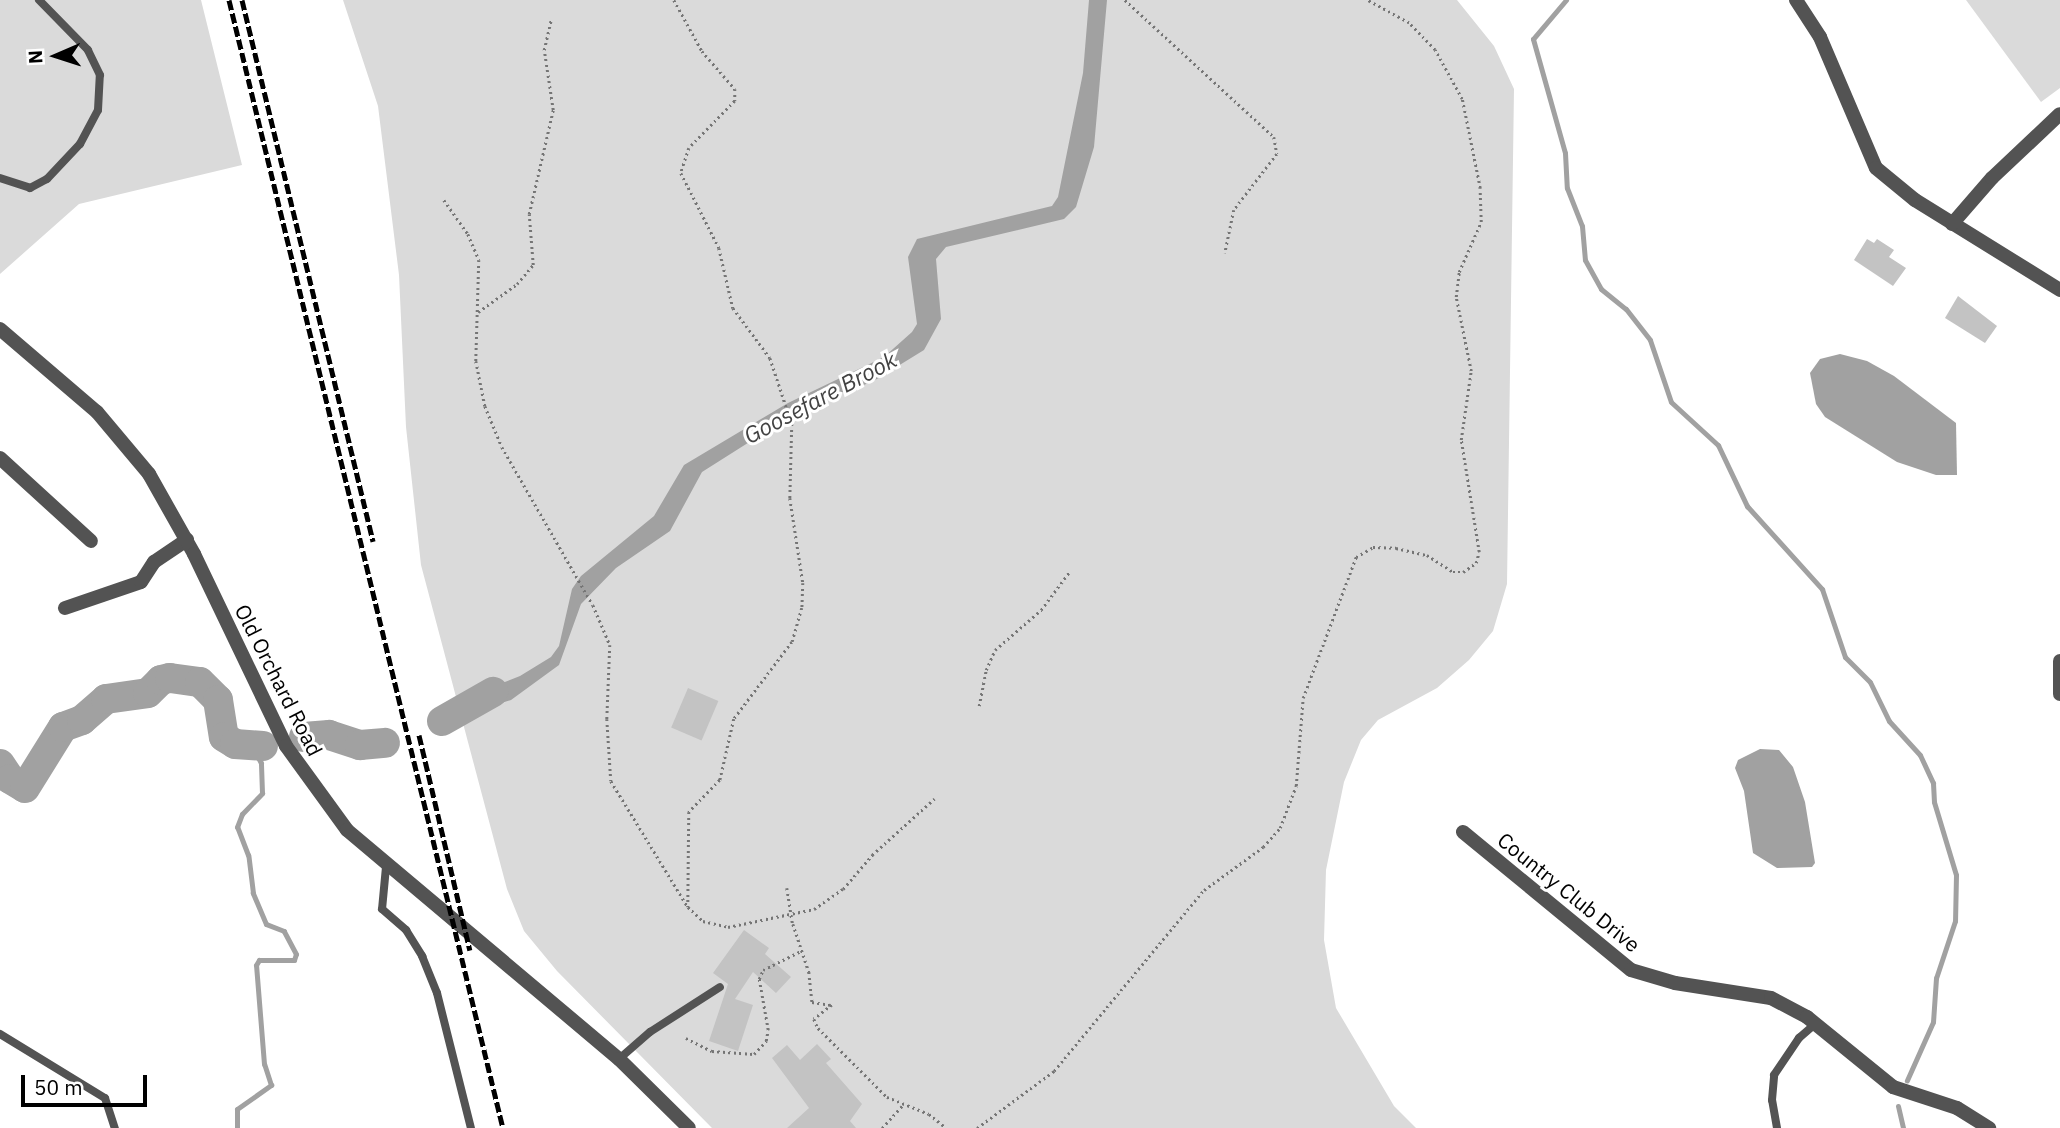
<!DOCTYPE html>
<style>
body{margin:0}
#map{position:relative;width:2060px;height:1128px;overflow:hidden;background:#fff;font-family:"IBM Plex Sans",sans-serif}
div>[style]{position:absolute}
.green>*{inset:0;background:#dadada}
.water>*{inset:0;background:#a1a1a1}
.stream>*{height:5px;margin:-2.5px;padding:0 2.5px;transform-origin:2.5px;border-radius:2.5px;background:#a1a1a1}
.river>*{height:30px;margin:-15px;padding:0 15px;transform-origin:15px;border-radius:15px;background:#a1a1a1}
.building>*{inset:0;background:#c3c3c3;transform-origin:0 0}
.path>*{height:2.5px;margin-top:-1.25px;transform-origin:0;background:repeating-linear-gradient(90deg,#757575 0 2px,transparent 0 5.5px)}
.service>*{height:8px;margin:-4px;padding:0 4px;transform-origin:4px;border-radius:4px;background:#535353}
.minor>*{height:14px;margin:-7px;padding:0 7px;transform-origin:7px;border-radius:7px;background:#535353}
.tertiary>*{height:14px;margin:-7px;padding:0 7px;transform-origin:7px;border-radius:7px;background:#535353}
.rail>*{height:5px;margin-top:-2.5px;transform-origin:0;background:repeating-linear-gradient(90deg,#000 0 10px,transparent 0 13.5px)}
span{translate:-50% -50%;white-space:nowrap;text-align:center;line-height:1.15;-webkit-text-stroke:6px #fff;paint-order:stroke}
.street-label{font-size:21px;color:#000}
.water-label{font-size:23px;color:#424242;font-style:italic}
.north{position:absolute;left:21px;top:21px;width:70px;height:70px;-webkit-text-stroke:5px #fff;paint-order:stroke;rotate:267deg;font-size:19px;font-weight:700;line-height:28px;text-align:center;color:#000}
.north::after{content:'';display:block;margin:auto;width:24px;height:32px;background:#000;clip-path:polygon(50% 0,100% 100%,50% 72%,0 100%)}
.scale{position:absolute;left:21px;top:1075px;width:126px;height:32px;box-sizing:border-box;border:4px solid #000;border-top:0;padding-left:9px;font-size:21px;line-height:24px;white-space:nowrap;color:#000;-webkit-text-stroke:5px #fff;paint-order:stroke}
</style>
<div id="map">
<div class="green">
<i style="clip-path:polygon(0 0,201px 0,242px 165px,79px 204px,0 274px)"></i>
<i style="clip-path:polygon(343px 0,1457px 0,1494px 46px,1514px 89px,1507px 584px,1493px 631px,1469px 660px,1437px 688px,1378px 720px,1361px 740px,1344px 782px,1326px 870px,1324px 940px,1336px 1008px,1394px 1106px,1416px 1128px,712px 1128px,557px 971px,524px 931px,507px 889px,421px 565px,406px 427px,399px 275px,378px 106px)"></i>
<i style="clip-path:polygon(1966px 0,2060px 0,2060px 88px,2041px 102px)"></i>
</div>
<div class="water">
<i style="clip-path:polygon(1089px 0,1107px 0,1094px 147px,1076px 207px,1064px 219px,946px 247px,936px 259px,941px 319px,924px 350px,872px 382px,832px 396px,762px 434px,702px 472px,670px 531px,616px 568px,581px 604px,559px 665px,511px 700px,460px 716px,456px 701px,520px 676px,551px 657px,559px 646px,572px 589px,581px 576px,654px 516px,684px 465px,788px 403px,884px 357px,912px 332px,917px 324px,908px 257px,917px 239px,1052px 206px,1058px 197px,1083px 73px)"></i>
<i style="clip-path:polygon(1840px 354px,1867px 361px,1894px 376px,1956px 423px,1957px 475px,1936px 475px,1897px 462px,1825px 417px,1816px 404px,1810px 373px,1820px 359px)"></i>
<i style="clip-path:polygon(1760px 749px,1779px 750px,1793px 767px,1805px 802px,1815px 863px,1812px 867px,1777px 868px,1753px 853px,1744px 791px,1735px 768px,1738px 760px)"></i>
</div>
<div class="stream">
<i style="left:1566px;top:0;width:51px;rotate:130.2deg"></i>
<i style="left:1533px;top:39px;width:118px;rotate:74.3deg"></i>
<i style="left:1565px;top:153px;width:35px;rotate:87deg"></i>
<i style="left:1567px;top:188px;width:41px;rotate:68.5deg"></i>
<i style="left:1582px;top:226px;width:34px;rotate:85deg"></i>
<i style="left:1585px;top:260px;width:33px;rotate:61deg"></i>
<i style="left:1601px;top:289px;width:32px;rotate:39deg"></i>
<i style="left:1626px;top:309px;width:39px;rotate:52deg"></i>
<i style="left:1650px;top:340px;width:65px;rotate:71.3deg"></i>
<i style="left:1671px;top:402px;width:64px;rotate:42.5deg"></i>
<i style="left:1718px;top:445px;width:68px;rotate:64.6deg"></i>
<i style="left:1747px;top:506px;width:112px;rotate:47.9deg"></i>
<i style="left:1822px;top:589px;width:72px;rotate:71.3deg"></i>
<i style="left:1845px;top:657px;width:35px;rotate:45deg"></i>
<i style="left:1870px;top:682px;width:43px;rotate:64deg"></i>
<i style="left:1889px;top:721px;width:46px;rotate:47.6deg"></i>
<i style="left:1920px;top:755px;width:31px;rotate:65deg"></i>
<i style="left:1933px;top:783px;width:19px;rotate:87deg"></i>
<i style="left:1934px;top:802px;width:76px;rotate:73.2deg"></i>
<i style="left:1956px;top:875px;width:46px;rotate:91.2deg"></i>
<i style="left:1955px;top:921px;width:60px;rotate:108.4deg"></i>
<i style="left:1936px;top:978px;width:44px;rotate:93.9deg"></i>
<i style="left:1933px;top:1022px;width:64px;rotate:114.1deg"></i>
<i style="left:1898px;top:1106px;width:23px;rotate:77deg"></i>
<i style="left:237px;top:1128px;width:19px;rotate:-90deg"></i>
<i style="left:237px;top:1109px;width:42px;rotate:-35.2deg"></i>
<i style="left:271px;top:1085px;width:22px;rotate:-108deg"></i>
<i style="left:264px;top:1064px;width:99px;rotate:-94.6deg"></i>
<i style="left:256px;top:965px;width:6px;rotate:-59deg"></i>
<i style="left:259px;top:960px;width:35px"></i>
<i style="left:294px;top:960px;width:6px;rotate:-72deg"></i>
<i style="left:296px;top:954px;width:26px;rotate:-118deg"></i>
<i style="left:284px;top:931px;width:19px;rotate:-159deg"></i>
<i style="left:266px;top:924px;width:34px;rotate:-113deg"></i>
<i style="left:253px;top:893px;width:38px;rotate:-97deg"></i>
<i style="left:248px;top:855px;width:30px;rotate:-111deg"></i>
<i style="left:237px;top:827px;width:14px;rotate:-69deg"></i>
<i style="left:242px;top:814px;width:29px;rotate:-46deg"></i>
<i style="left:262px;top:793px;width:30px;rotate:-92deg"></i>
<i style="left:261px;top:763px;width:19px;rotate:-118deg"></i>
</div>
<div class="river">
<i style="left:442px;top:721px;width:59px;rotate:-29.6deg"></i>
<i style="left:304px;top:737px;width:25px;rotate:-5deg"></i>
<i style="left:329px;top:735px;width:33px;rotate:18deg"></i>
<i style="left:360px;top:745px;width:25px;rotate:-5deg"></i>
<i style="left:0;top:764px;width:18px;rotate:56deg"></i>
<i style="left:10px;top:779px;width:17px;rotate:31deg"></i>
<i style="left:25px;top:788px;width:72px;rotate:-58.1deg"></i>
<i style="left:63px;top:727px;width:20px;rotate:-20deg"></i>
<i style="left:82px;top:720px;width:32px;rotate:-41deg"></i>
<i style="left:106px;top:699px;width:42px;rotate:-8.1deg"></i>
<i style="left:148px;top:693px;width:18px;rotate:-45deg"></i>
<i style="left:161px;top:680px;width:9px;rotate:-13deg"></i>
<i style="left:170px;top:678px;width:30px;rotate:8deg"></i>
<i style="left:200px;top:682px;width:25px;rotate:45deg"></i>
<i style="left:218px;top:700px;width:37px;rotate:81deg"></i>
<i style="left:224px;top:737px;width:13px;rotate:32deg"></i>
<i style="left:235px;top:744px;width:28px;rotate:4deg"></i>
</div>
<div class="building">
<i style="clip-path:polygon(1867px 239px,1874px 243px,1877px 239px,1894px 250px,1889px 257px,1906px 268px,1893px 286px,1854px 260px)"></i>
<i style="clip-path:polygon(1958px 296px,1997px 326px,1985px 343px,1945px 318px)"></i>
<i style="left:688px;top:688px;width:33px;height:43px;rotate:23deg"></i>
<i style="clip-path:polygon(744px 930px,769px 948px,765px 954px,791px 977px,776px 993px,753px 972px,735px 999px,753px 1005px,738px 1051px,709px 1041px,728px 984px,713px 973px)"></i>
<i style="clip-path:polygon(817px 1044px,831px 1059px,826px 1063px,862px 1104px,850px 1121px,856px 1128px,787px 1128px,809px 1108px,772px 1058px,787px 1045px,800px 1060px)"></i>
</div>
<div class="path">
<i style="left:674px;top:0;width:58px;rotate:61.2deg"></i>
<i style="left:702px;top:51px;width:50px;rotate:49deg"></i>
<i style="left:735px;top:89px;width:12px;rotate:90deg"></i>
<i style="left:735px;top:101px;width:66px;rotate:134.4deg"></i>
<i style="left:689px;top:148px;width:26px;rotate:108deg"></i>
<i style="left:681px;top:173px;width:84px;rotate:63.1deg"></i>
<i style="left:719px;top:248px;width:62px;rotate:76.9deg"></i>
<i style="left:733px;top:308px;width:62px;rotate:53.5deg"></i>
<i style="left:770px;top:358px;width:70px;rotate:71.6deg"></i>
<i style="left:792px;top:424px;width:74px;rotate:91.5deg"></i>
<i style="left:790px;top:498px;width:86px;rotate:81.3deg"></i>
<i style="left:803px;top:583px;width:25px;rotate:92deg"></i>
<i style="left:802px;top:608px;width:35px;rotate:106deg"></i>
<i style="left:792px;top:642px;width:96px;rotate:127deg"></i>
<i style="left:734px;top:719px;width:63px;rotate:102.9deg"></i>
<i style="left:720px;top:780px;width:45px;rotate:134.1deg"></i>
<i style="left:689px;top:812px;width:95px;rotate:90.6deg"></i>
<i style="left:1125px;top:0;width:202px;rotate:42.6deg"></i>
<i style="left:1274px;top:137px;width:17px;rotate:80deg"></i>
<i style="left:1277px;top:154px;width:71px;rotate:127.5deg"></i>
<i style="left:1234px;top:210px;width:44px;rotate:101.8deg"></i>
<i style="left:444px;top:200px;width:42px;rotate:54.8deg"></i>
<i style="left:468px;top:234px;width:28px;rotate:67deg"></i>
<i style="left:479px;top:260px;width:101px;rotate:91.7deg"></i>
<i style="left:476px;top:361px;width:46px;rotate:78.7deg"></i>
<i style="left:485px;top:406px;width:44px;rotate:67.5deg"></i>
<i style="left:502px;top:447px;width:182px;rotate:60.1deg"></i>
<i style="left:593px;top:605px;width:43px;rotate:67deg"></i>
<i style="left:610px;top:645px;width:74px;rotate:92.3deg"></i>
<i style="left:607px;top:719px;width:62px;rotate:86.3deg"></i>
<i style="left:611px;top:781px;width:148px;rotate:58.6deg"></i>
<i style="left:688px;top:907px;width:21px;rotate:43deg"></i>
<i style="left:703px;top:921px;width:26px;rotate:13deg"></i>
<i style="left:728px;top:927px;width:88px;rotate:-11.8deg"></i>
<i style="left:814px;top:909px;width:35px;rotate:-35deg"></i>
<i style="left:843px;top:889px;width:45px;rotate:-49.5deg"></i>
<i style="left:872px;top:855px;width:84px;rotate:-42.1deg"></i>
<i style="left:478px;top:312px;width:48px;rotate:-35.7deg"></i>
<i style="left:517px;top:284px;width:25px;rotate:-50deg"></i>
<i style="left:533px;top:265px;width:51px;rotate:-94.5deg"></i>
<i style="left:529px;top:214px;width:107px;rotate:-77deg"></i>
<i style="left:553px;top:110px;width:61px;rotate:-98.5deg"></i>
<i style="left:544px;top:50px;width:32px;rotate:-77deg"></i>
<i style="left:979px;top:706px;width:37px;rotate:-79deg"></i>
<i style="left:986px;top:670px;width:22px;rotate:-66deg"></i>
<i style="left:995px;top:650px;width:61px;rotate:-41deg"></i>
<i style="left:1041px;top:610px;width:49px;rotate:-53.4deg"></i>
<i style="left:787px;top:888px;width:36px;rotate:81deg"></i>
<i style="left:793px;top:924px;width:51px;rotate:71.6deg"></i>
<i style="left:809px;top:972px;width:30px;rotate:84deg"></i>
<i style="left:812px;top:1002px;width:20px;rotate:9deg"></i>
<i style="left:832px;top:1005px;width:23px;rotate:142deg"></i>
<i style="left:814px;top:1019px;width:10px;rotate:66deg"></i>
<i style="left:818px;top:1028px;width:98px;rotate:45deg"></i>
<i style="left:887px;top:1097px;width:45px;rotate:22deg"></i>
<i style="left:929px;top:1114px;width:22px;rotate:39deg"></i>
<i style="left:686px;top:1038px;width:29px;rotate:27deg"></i>
<i style="left:712px;top:1051px;width:42px;rotate:4.1deg"></i>
<i style="left:754px;top:1054px;width:18px;rotate:-47deg"></i>
<i style="left:766px;top:1041px;width:11px;rotate:-80deg"></i>
<i style="left:768px;top:1030px;width:52px;rotate:-100deg"></i>
<i style="left:759px;top:979px;width:10px;rotate:-66deg"></i>
<i style="left:763px;top:970px;width:42px;rotate:-26.6deg"></i>
<i style="left:882px;top:1128px;width:31px;rotate:-48deg"></i>
<i style="left:977px;top:1128px;width:96px;rotate:-36.5deg"></i>
<i style="left:1054px;top:1071px;width:235px;rotate:-50.4deg"></i>
<i style="left:1204px;top:890px;width:73px;rotate:-36.1deg"></i>
<i style="left:1263px;top:847px;width:25px;rotate:-48deg"></i>
<i style="left:1280px;top:828px;width:45px;rotate:-69.1deg"></i>
<i style="left:1296px;top:786px;width:88px;rotate:-85.5deg"></i>
<i style="left:1303px;top:698px;width:151px;rotate:-69.4deg"></i>
<i style="left:1356px;top:557px;width:20px;rotate:-30deg"></i>
<i style="left:1373px;top:547px;width:23px;rotate:2deg"></i>
<i style="left:1396px;top:548px;width:32px;rotate:13deg"></i>
<i style="left:1427px;top:555px;width:31px;rotate:33deg"></i>
<i style="left:1453px;top:572px;width:10px"></i>
<i style="left:1463px;top:572px;width:16px;rotate:-35deg"></i>
<i style="left:1476px;top:563px;width:11px;rotate:-75deg"></i>
<i style="left:1479px;top:552px;width:113px;rotate:-99.1deg"></i>
<i style="left:1461px;top:440px;width:70px;rotate:-81.8deg"></i>
<i style="left:1471px;top:371px;width:76px;rotate:-101.5deg"></i>
<i style="left:1456px;top:297px;width:25px;rotate:-83deg"></i>
<i style="left:1459px;top:272px;width:55px;rotate:-66.3deg"></i>
<i style="left:1481px;top:222px;width:34px;rotate:-92deg"></i>
<i style="left:1480px;top:188px;width:91px;rotate:-101.4deg"></i>
<i style="left:1462px;top:99px;width:56px;rotate:-118.9deg"></i>
<i style="left:1435px;top:50px;width:37px;rotate:-134deg"></i>
<i style="left:1409px;top:23px;width:48px;rotate:-151.3deg"></i>
</div>
<div class="service">
<i style="left:0;top:178px;width:32px;rotate:18deg"></i>
<i style="left:30px;top:188px;width:19px;rotate:-28deg"></i>
<i style="left:47px;top:179px;width:48px;rotate:-46.7deg"></i>
<i style="left:80px;top:144px;width:38px;rotate:-62deg"></i>
<i style="left:98px;top:110px;width:35px;rotate:-87deg"></i>
<i style="left:100px;top:75px;width:28px;rotate:-116deg"></i>
<i style="left:88px;top:50px;width:70px;rotate:-134.4deg"></i>
<i style="left:386px;top:867px;width:42px;rotate:95.4deg"></i>
<i style="left:382px;top:909px;width:32px;rotate:41deg"></i>
<i style="left:406px;top:930px;width:31px;rotate:58deg"></i>
<i style="left:422px;top:956px;width:40px;rotate:68deg"></i>
<i style="left:437px;top:993px;width:139px;rotate:75.9deg"></i>
<i style="left:0;top:1034px;width:123px;rotate:31.4deg"></i>
<i style="left:105px;top:1098px;width:32px;rotate:72deg"></i>
<i style="left:619px;top:1059px;width:41px;rotate:-41.1deg"></i>
<i style="left:650px;top:1032px;width:83px;rotate:-32.7deg"></i>
<i style="left:1777px;top:1128px;width:28px;rotate:-100deg"></i>
<i style="left:1772px;top:1100px;width:25px;rotate:-85deg"></i>
<i style="left:1774px;top:1075px;width:45px;rotate:-56deg"></i>
<i style="left:1799px;top:1038px;width:21px;rotate:-41deg"></i>
</div>
<div class="minor">
<i style="left:1796px;top:0;width:44px;rotate:57deg"></i>
<i style="left:1820px;top:37px;width:142px;rotate:66.9deg"></i>
<i style="left:1876px;top:168px;width:50px;rotate:39.4deg"></i>
<i style="left:1915px;top:200px;width:171px;rotate:31.8deg"></i>
<i style="left:1952px;top:224px;width:61px;rotate:-49deg"></i>
<i style="left:1992px;top:178px;width:93px;rotate:-43.3deg"></i>
<i style="left:0;top:458px;width:123px;rotate:42.4deg"></i>
<i style="left:65px;top:608px;width:80px;rotate:-18.9deg"></i>
<i style="left:141px;top:582px;width:24px;rotate:-57deg"></i>
<i style="left:154px;top:562px;width:40px;rotate:-34deg"></i>
<i style="left:2060px;top:661px;width:33px;rotate:90deg"></i>
<i style="left:1463px;top:832px;width:217px;rotate:39.4deg"></i>
<i style="left:1631px;top:970px;width:46px;rotate:16.5deg"></i>
<i style="left:1675px;top:983px;width:97px;rotate:8.9deg"></i>
<i style="left:1771px;top:998px;width:41px;rotate:27.8deg"></i>
<i style="left:1807px;top:1017px;width:111px;rotate:39.1deg"></i>
<i style="left:1893px;top:1087px;width:67px;rotate:18.2deg"></i>
<i style="left:1957px;top:1108px;width:38px;rotate:32deg"></i>
</div>
<div class="tertiary">
<i style="left:0;top:329px;width:128px;rotate:40.6deg"></i>
<i style="left:97px;top:412px;width:81px;rotate:50deg"></i>
<i style="left:149px;top:474px;width:92px;rotate:60.6deg"></i>
<i style="left:194px;top:554px;width:213px;rotate:64.4deg"></i>
<i style="left:286px;top:746px;width:104px;rotate:54deg"></i>
<i style="left:347px;top:830px;width:356px;rotate:40.1deg"></i>
<i style="left:619px;top:1059px;width:98px;rotate:44.6deg"></i>
</div>
<div class="rail">
<i style="left:229px;top:0;width:1161px;rotate:76.35deg"></i>
<i style="left:242px;top:0;width:557px;rotate:76.39deg"></i>
<i style="left:419px;top:735px;width:221px;rotate:76.7deg"></i>
</div>
<div class="street-label">
<span style="left:279px;top:680px;rotate:63deg">Old Orchard Road</span>
<span style="left:1569px;top:892px;rotate:39deg">Country Club Drive</span>
</div>
<div class="water-label">
<span style="left:820px;top:397px;rotate:-28deg">Goosefare Brook</span>
</div>
<div class="north">N</div>
<div class="scale">50 m</div>
</div>
